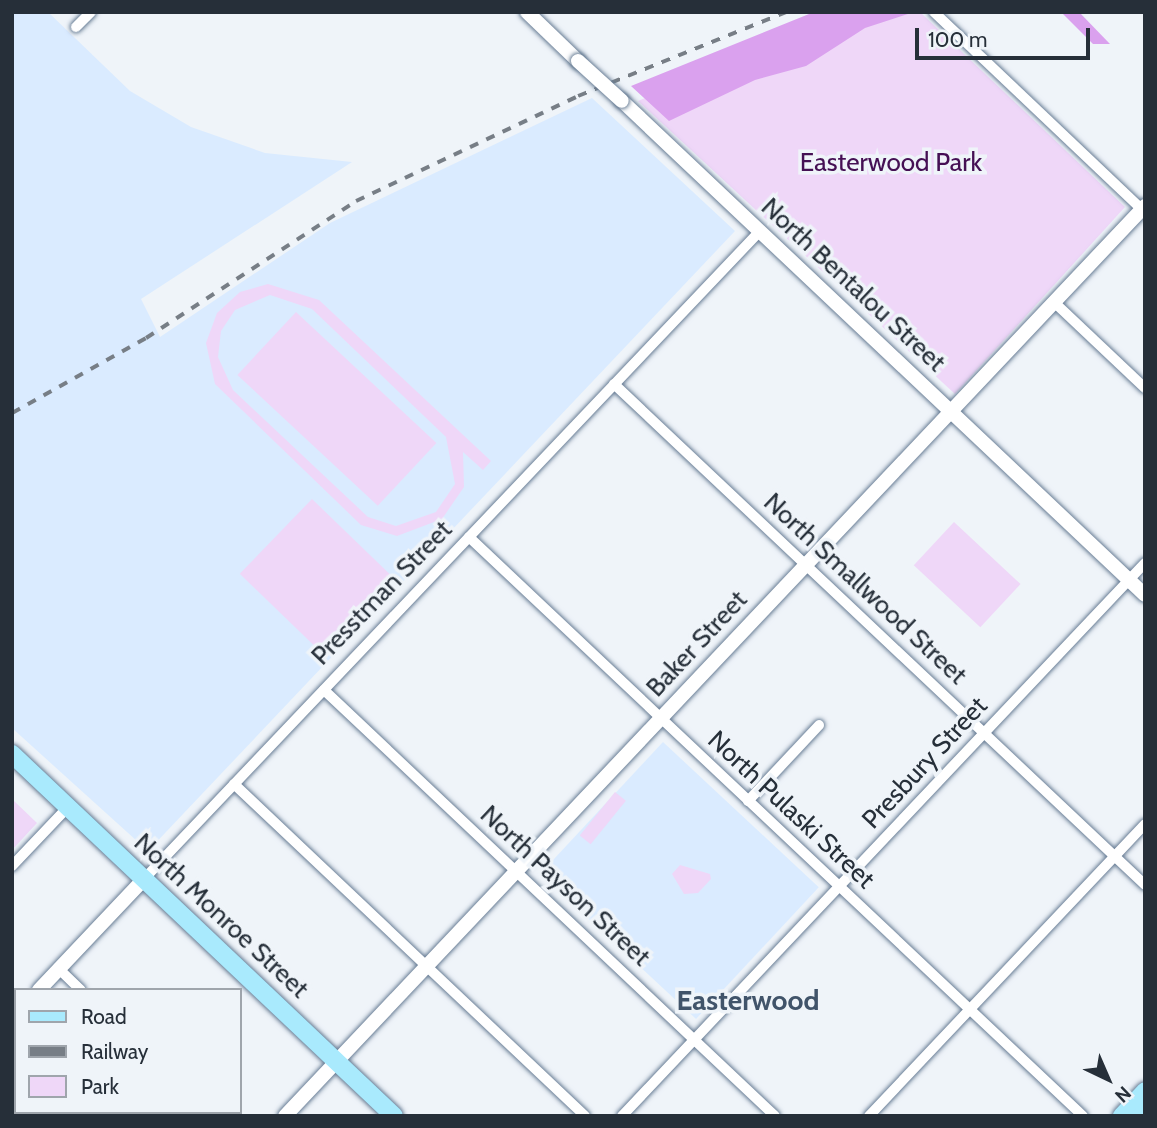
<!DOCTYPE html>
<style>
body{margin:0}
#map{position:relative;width:1157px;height:1128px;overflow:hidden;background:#eff4f9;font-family:Cabin,sans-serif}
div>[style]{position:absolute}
.built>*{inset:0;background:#daebff;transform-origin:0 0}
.green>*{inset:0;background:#efd7f8;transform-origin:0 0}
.forest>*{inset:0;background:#daa1ee}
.roads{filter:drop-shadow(0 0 2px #687d95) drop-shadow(0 0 2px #687d95)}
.minor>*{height:10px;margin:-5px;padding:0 5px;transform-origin:5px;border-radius:5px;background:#fff}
.tertiary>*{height:14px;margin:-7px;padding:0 7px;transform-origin:7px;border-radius:7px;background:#fff}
.primary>*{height:18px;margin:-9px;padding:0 9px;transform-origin:9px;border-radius:9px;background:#a9eafd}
.rail>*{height:3.5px;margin-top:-1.75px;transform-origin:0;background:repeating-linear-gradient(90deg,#777e86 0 9px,transparent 0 18px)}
.bridges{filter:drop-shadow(0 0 2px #687d95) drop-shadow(0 0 2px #687d95)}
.tertiary-bridge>*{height:14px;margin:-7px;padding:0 7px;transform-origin:7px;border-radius:7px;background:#fff}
span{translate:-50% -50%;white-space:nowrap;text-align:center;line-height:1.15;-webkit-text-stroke:7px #eff4f9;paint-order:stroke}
.park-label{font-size:26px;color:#451054}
.street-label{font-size:26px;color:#262f39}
.neighbourhood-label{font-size:28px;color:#41546a;font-weight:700}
.frame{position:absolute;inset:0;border:14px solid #262f39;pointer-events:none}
.legend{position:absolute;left:14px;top:988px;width:228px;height:126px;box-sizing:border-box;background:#eff4f9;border:2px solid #9fa5ac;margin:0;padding:9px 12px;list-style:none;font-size:21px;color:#262f39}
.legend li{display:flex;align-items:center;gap:14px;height:35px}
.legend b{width:35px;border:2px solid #9fa5ac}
.north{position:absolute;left:1073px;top:1044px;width:70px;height:70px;-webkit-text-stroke:5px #eff4f9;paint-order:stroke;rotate:136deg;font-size:19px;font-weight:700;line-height:28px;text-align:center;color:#262f39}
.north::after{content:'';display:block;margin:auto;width:24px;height:32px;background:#262f39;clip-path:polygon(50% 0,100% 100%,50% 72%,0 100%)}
.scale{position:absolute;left:915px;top:28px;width:175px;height:32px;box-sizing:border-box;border:4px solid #262f39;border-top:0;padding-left:9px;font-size:21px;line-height:24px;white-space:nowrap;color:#262f39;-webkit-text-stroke:5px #eff4f9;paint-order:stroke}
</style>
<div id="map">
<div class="built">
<i style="clip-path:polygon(12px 12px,48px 12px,130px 91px,191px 127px,265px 153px,352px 162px,141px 299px,160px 337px,330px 223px,592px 98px,735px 231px,148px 851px,12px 728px)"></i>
<i style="left:663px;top:742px;width:213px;height:180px;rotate:43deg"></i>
</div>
<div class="green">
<i style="clip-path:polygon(849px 12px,920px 12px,1125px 207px,955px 394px,638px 101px)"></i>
<i style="clip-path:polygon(evenodd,268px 284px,319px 300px,491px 461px,483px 470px,463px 452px,464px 487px,442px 519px,397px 536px,361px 525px,215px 384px,206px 343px,217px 313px,240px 292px,268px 284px,270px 295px,312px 309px,446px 437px,455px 484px,436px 512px,396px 526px,368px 517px,233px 390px,218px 357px,221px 331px,235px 310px,270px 295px)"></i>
<i style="left:296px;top:312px;width:192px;height:86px;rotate:43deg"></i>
<i style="left:312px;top:499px;width:109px;height:104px;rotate:44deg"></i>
<i style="left:954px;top:522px;width:91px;height:59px;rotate:43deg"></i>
<i style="left:615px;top:792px;width:14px;height:56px;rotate:39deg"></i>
<i style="clip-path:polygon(12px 799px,37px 823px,12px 850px)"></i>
<i style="clip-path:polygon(680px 865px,710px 874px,711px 879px,698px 893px,684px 894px,672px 874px)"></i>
<i style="left:122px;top:1112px;width:61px;height:5px"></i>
</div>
<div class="forest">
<i style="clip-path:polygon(814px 12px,914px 12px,865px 28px,806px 66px,755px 80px,669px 121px,631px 86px)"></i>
<i style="clip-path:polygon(1061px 12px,1079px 12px,1110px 44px,1093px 44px)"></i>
</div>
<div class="roads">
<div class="minor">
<i style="left:934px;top:12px;width:291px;rotate:43.5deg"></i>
<i style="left:76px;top:27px;width:21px;rotate:-45deg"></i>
<i style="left:1054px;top:302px;width:125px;rotate:43.4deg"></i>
<i style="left:614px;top:384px;width:730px;rotate:43.33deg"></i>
<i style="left:469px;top:537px;width:844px;rotate:43.32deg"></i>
<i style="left:324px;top:690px;width:620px;rotate:43.37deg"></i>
<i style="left:234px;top:784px;width:483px;rotate:43.4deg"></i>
<i style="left:748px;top:801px;width:104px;rotate:-46.9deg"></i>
<i style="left:12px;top:866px;width:81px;rotate:-46.5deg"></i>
<i style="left:144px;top:879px;width:894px;rotate:-46.45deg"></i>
<i style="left:59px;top:969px;width:30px;rotate:44deg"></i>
<i style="left:209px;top:1112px;width:6px;rotate:45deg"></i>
<i style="left:622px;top:1116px;width:761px;rotate:-46.6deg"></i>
<i style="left:869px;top:1116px;width:402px;rotate:-46.6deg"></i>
</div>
<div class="tertiary">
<i style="left:527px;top:12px;width:71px;rotate:43.9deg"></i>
<i style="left:622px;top:101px;width:719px;rotate:43.37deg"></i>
<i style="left:39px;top:990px;width:153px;rotate:-46.6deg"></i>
<i style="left:12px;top:1018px;width:6px;rotate:-45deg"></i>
<i style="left:285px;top:1116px;width:1252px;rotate:-46.62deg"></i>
</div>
<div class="primary">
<i style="left:12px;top:754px;width:526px;rotate:43.46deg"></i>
<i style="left:24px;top:1112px;width:6px;rotate:45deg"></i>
<i style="left:1122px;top:1116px;width:34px;rotate:-47deg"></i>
<i style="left:1141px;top:1116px;width:6px;rotate:-45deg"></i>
</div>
</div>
<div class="rail">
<i style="left:12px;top:413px;width:154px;rotate:-29.2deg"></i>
<i style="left:146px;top:338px;width:251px;rotate:-33.1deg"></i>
<i style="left:356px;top:201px;width:246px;rotate:-25.3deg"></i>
<i style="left:578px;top:96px;width:224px;rotate:-22deg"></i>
</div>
<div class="bridges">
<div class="tertiary-bridge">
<i style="left:578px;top:61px;width:59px;rotate:42.3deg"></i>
</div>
</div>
<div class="park-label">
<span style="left:891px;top:163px">Easterwood Park</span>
</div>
<div class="street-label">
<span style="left:853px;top:285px;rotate:43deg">North Bentalou Street</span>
<span style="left:865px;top:589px;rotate:43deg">North Smallwood Street</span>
<span style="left:382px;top:593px;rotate:-46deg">Presstman Street</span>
<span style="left:697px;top:644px;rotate:-47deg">Baker Street</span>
<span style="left:925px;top:763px;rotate:-47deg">Presbury Street</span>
<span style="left:791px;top:810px;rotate:43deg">North Pulaski Street</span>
<span style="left:565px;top:886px;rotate:43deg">North Payson Street</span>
<span style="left:221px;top:916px;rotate:43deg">North Monroe Street</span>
</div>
<div class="neighbourhood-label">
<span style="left:748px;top:1000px">Easterwood</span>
</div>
<div class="frame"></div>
<ul class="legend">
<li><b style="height:9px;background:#a9eafd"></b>Road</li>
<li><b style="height:9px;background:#777e86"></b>Railway</li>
<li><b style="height:19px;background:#efd7f8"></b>Park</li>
</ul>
<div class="north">N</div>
<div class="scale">100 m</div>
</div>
